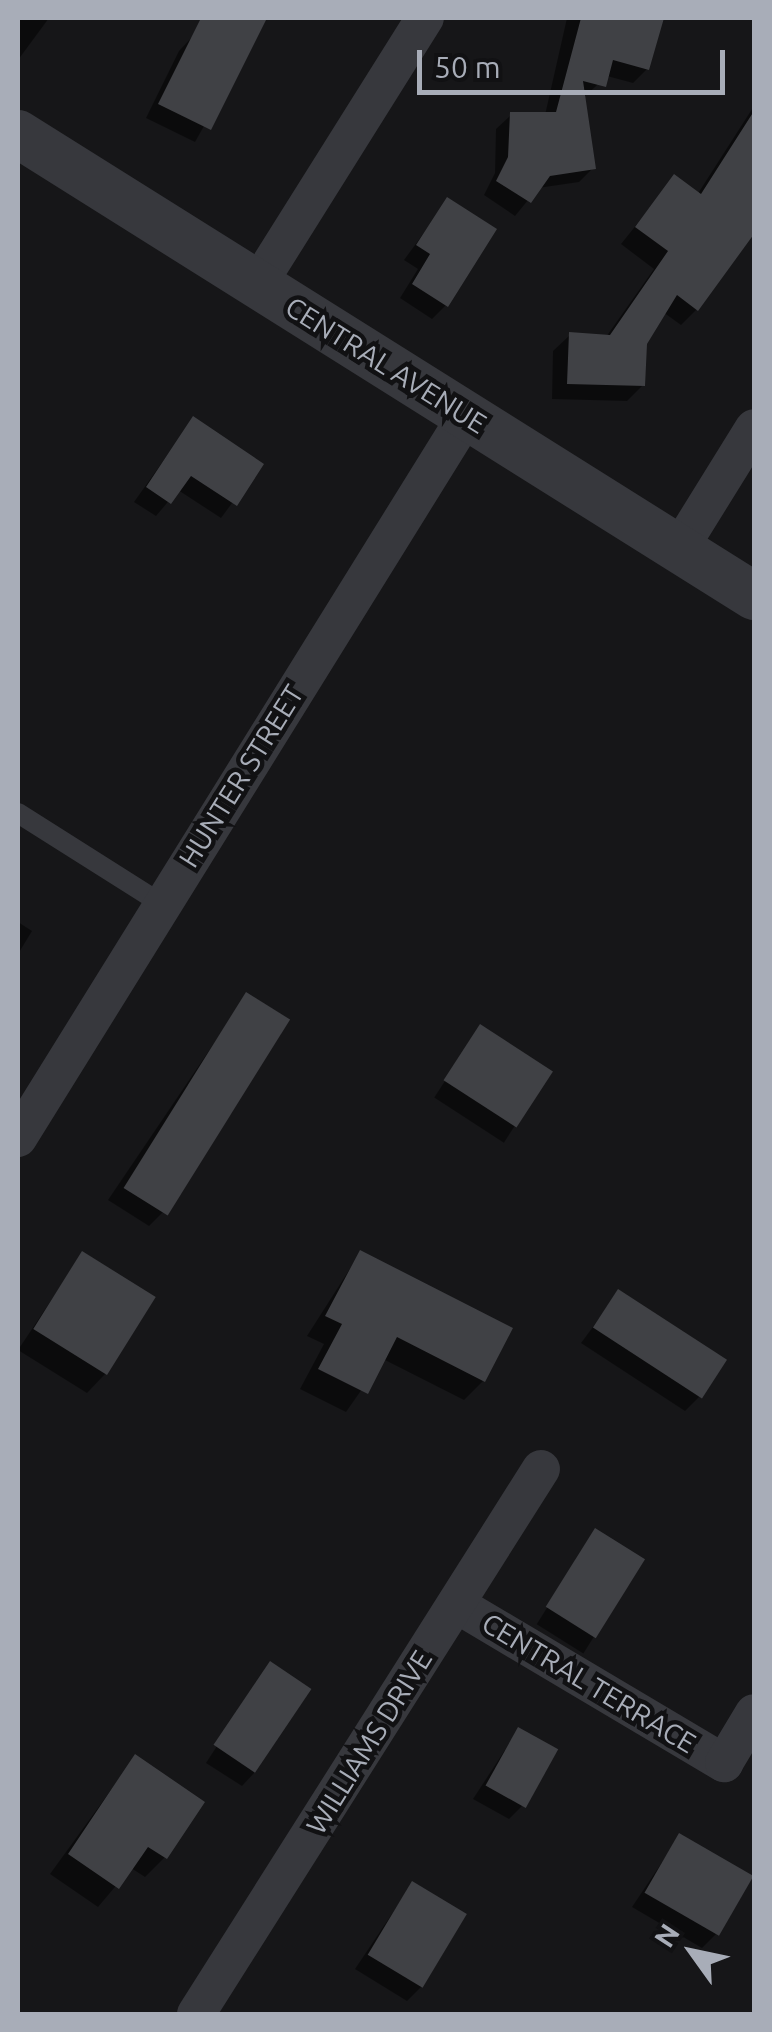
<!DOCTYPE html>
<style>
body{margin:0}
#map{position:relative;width:772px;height:2032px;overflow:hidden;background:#161618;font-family:Ubuntu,sans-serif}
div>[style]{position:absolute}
.shadow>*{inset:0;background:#0007;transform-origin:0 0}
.building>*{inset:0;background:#404145;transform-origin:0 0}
.service>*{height:20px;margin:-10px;padding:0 10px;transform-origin:10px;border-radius:10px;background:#37383d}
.minor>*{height:38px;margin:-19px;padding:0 19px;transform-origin:19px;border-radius:19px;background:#37383d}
.tertiary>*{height:48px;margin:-24px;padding:0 24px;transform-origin:24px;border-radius:24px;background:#37383d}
span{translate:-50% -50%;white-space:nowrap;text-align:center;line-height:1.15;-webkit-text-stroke:9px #111113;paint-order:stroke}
.street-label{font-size:28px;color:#a8adb8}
.frame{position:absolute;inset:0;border:20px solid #a8adb8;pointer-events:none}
.north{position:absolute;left:642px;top:1902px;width:100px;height:100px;-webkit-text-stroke:8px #111113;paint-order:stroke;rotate:303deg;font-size:28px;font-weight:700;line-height:40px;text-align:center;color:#a8adb8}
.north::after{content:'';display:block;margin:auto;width:35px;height:45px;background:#a8adb8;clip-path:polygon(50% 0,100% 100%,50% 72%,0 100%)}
.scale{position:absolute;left:417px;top:50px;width:308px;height:45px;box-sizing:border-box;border:5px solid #a8adb8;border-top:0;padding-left:12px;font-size:30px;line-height:35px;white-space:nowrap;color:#a8adb8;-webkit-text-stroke:8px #111113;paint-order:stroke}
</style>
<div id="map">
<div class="shadow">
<i style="clip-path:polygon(18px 18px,49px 18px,18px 60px)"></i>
<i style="clip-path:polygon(210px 18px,265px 18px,195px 142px,146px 118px,179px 51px)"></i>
<i style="clip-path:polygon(567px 18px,660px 20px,647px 69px,633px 83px,607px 76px,583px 98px,593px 168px,579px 182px,538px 188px,515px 216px,484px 195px,495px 173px,496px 129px,511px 115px,545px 115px)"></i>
<i style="clip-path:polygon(754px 106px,754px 207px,697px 309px,681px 325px,663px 312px,644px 343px,643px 385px,627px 401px,552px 399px,553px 351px,570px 335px,606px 337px,654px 269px,621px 244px,674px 178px,697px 195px)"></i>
<i style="clip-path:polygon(448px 200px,446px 305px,432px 319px,400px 298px,418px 269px,404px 260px)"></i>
<i style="clip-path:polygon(193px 419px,261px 464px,221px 518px,178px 490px,156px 516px,134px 502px)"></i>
<i style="clip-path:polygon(18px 922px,32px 931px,18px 954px)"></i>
<i style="clip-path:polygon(246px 996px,163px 1212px,149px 1226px,108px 1200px)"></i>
<i style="left:480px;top:1027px;width:83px;height:84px;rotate:33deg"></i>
<i style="clip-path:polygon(360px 1253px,483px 1381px,464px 1400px,383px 1359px,346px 1412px,300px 1389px,324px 1344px,307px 1336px)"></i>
<i style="clip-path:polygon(82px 1254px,106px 1373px,87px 1393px,18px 1350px)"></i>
<i style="clip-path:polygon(619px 1292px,699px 1397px,685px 1411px,581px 1343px)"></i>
<i style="left:595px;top:1531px;width:55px;height:110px;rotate:32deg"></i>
<i style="clip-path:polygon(270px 1664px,255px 1772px,242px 1786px,206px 1763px)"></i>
<i style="clip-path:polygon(518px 1730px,523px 1805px,509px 1819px,473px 1799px)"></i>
<i style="clip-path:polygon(135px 1757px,165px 1857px,145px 1877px,131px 1868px,98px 1907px,50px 1874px)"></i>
<i style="clip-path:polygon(679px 1837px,716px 1934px,702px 1948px,632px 1907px)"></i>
<i style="clip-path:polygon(412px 1884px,421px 1987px,407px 2001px,355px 1969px)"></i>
</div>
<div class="building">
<i style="clip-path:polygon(201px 18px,267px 18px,211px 130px,158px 104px)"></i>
<i style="clip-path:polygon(581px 18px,664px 18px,649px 70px,613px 60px,606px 87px,583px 81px,596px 169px,550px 176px,531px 203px,496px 181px,508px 157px,510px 112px,556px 112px)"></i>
<i style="clip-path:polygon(754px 111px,754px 234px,698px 311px,677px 295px,647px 344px,645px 386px,567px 384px,569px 332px,610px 335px,668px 251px,635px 227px,674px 174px,701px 194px)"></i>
<i style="clip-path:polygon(447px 197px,497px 229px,448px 307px,412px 284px,430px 254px,416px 245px)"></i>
<i style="clip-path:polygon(193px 416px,264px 464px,237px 506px,191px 476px,171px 504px,146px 487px)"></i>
<i style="left:246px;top:992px;width:52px;height:231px;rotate:32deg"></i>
<i style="left:480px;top:1024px;width:87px;height:67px;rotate:33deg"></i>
<i style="clip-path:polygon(360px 1250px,513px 1328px,485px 1382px,397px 1337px,368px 1394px,318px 1369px,342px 1324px,325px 1316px)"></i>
<i style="left:82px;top:1251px;width:87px;height:92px;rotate:32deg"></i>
<i style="left:618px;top:1289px;width:130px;height:46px;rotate:33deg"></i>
<i style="left:595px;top:1528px;width:59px;height:93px;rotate:32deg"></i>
<i style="left:270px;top:1661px;width:50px;height:101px;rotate:34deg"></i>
<i style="left:518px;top:1727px;width:46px;height:67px;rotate:29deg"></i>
<i style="clip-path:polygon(135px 1754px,205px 1802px,167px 1859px,148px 1847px,119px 1889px,68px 1854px)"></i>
<i style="left:679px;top:1833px;width:86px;height:69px;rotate:30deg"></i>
<i style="left:412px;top:1881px;width:64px;height:86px;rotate:31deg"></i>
</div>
<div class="service">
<i style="left:18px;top:813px;width:170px;rotate:32.3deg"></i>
</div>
<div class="minor">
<i style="left:258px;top:284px;width:314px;rotate:-57.9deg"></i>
<i style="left:679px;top:549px;width:142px;rotate:-58.2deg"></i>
<i style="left:18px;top:1138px;width:851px;rotate:-58.16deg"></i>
<i style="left:456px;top:1604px;width:312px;rotate:30.7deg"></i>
<i style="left:724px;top:1763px;width:58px;rotate:-59deg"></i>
<i style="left:196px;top:2014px;width:645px;rotate:-57.67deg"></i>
</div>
<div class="tertiary">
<i style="left:18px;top:134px;width:869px;rotate:32.12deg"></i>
</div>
<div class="street-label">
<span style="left:386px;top:365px;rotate:32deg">CENTRAL AVENUE</span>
<span style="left:241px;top:776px;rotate:-58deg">HUNTER STREET</span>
<span style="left:589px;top:1683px;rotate:31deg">CENTRAL TERRACE</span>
<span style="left:369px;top:1742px;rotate:-58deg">WILLIAMS DRIVE</span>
</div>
<div class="frame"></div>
<div class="north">N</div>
<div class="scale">50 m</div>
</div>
